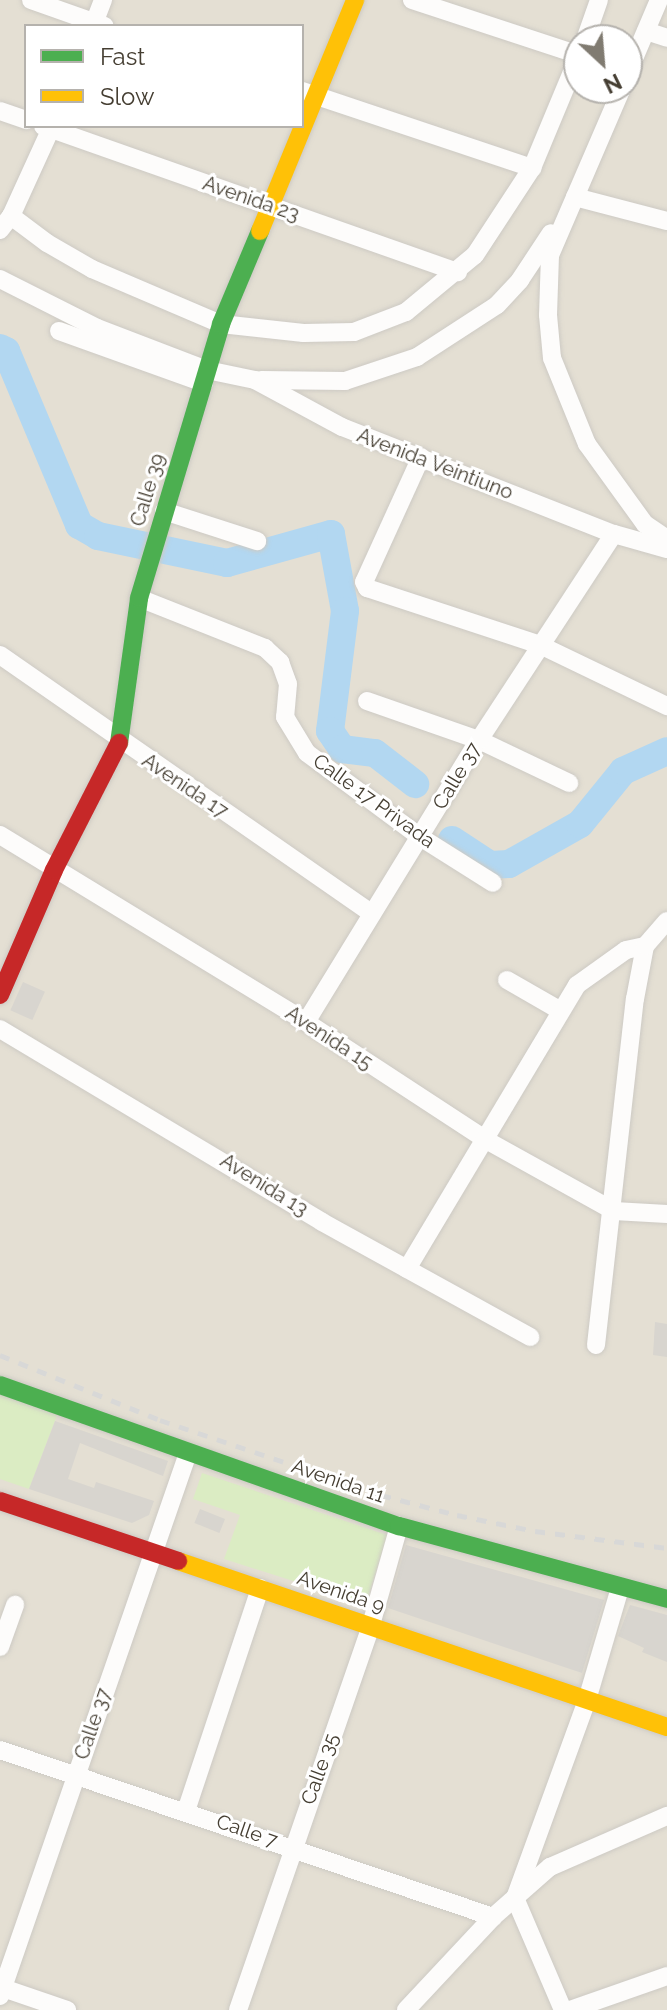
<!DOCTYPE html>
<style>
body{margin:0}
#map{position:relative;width:667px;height:2010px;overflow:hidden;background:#efede6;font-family:Raleway,sans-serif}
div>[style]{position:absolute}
.residential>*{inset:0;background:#e4dfd3}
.green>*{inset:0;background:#dbecc3}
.river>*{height:28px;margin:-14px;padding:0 14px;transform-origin:14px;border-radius:14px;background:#b2d7f1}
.building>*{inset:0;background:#d8d5cf;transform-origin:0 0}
.roads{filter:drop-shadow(0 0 2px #cdcac4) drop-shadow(0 0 2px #cdcac4)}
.street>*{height:18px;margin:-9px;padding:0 9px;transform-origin:9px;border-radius:9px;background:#fdfcfb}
.fast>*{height:18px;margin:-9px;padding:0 9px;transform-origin:9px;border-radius:9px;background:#4caf50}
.slow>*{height:18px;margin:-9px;padding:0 9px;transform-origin:9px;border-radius:9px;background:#ffc107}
.jam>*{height:18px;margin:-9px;padding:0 9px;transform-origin:9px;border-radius:9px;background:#c62828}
.rail>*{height:5px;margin-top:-2.5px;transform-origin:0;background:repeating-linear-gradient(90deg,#d8d8d7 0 10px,transparent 0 20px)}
span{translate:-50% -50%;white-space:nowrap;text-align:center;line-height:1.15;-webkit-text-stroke:6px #fff;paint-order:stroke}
.street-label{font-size:20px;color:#453e32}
.legend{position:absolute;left:24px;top:24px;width:280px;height:104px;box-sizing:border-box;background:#fff;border:2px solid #b5b2ad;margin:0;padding:10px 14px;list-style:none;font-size:24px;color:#453e32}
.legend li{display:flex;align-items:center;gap:16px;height:40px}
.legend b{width:40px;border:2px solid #b5b2ad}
.north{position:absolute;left:563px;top:24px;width:80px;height:80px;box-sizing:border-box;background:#fff;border:2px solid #b5b2ad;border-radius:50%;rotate:154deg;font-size:22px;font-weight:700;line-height:32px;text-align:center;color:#453e32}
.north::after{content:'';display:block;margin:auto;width:28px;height:36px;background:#807b71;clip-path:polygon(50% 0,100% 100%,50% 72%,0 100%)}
</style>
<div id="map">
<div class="residential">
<i style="clip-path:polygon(evenodd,0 0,667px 0,667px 2010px,0 2010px,0 0,26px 26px,302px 26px,302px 126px,26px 126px,26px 26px,0 0,579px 40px,627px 40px,627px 88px,579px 88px,579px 40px)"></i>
</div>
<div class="green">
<i style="clip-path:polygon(0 1393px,58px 1413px,29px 1489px,0 1479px)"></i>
<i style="clip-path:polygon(202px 1473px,387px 1535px,366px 1604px,224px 1559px,240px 1515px,193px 1499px)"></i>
</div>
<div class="river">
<i style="left:0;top:348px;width:7px;rotate:27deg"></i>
<i style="left:6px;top:351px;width:189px;rotate:67.2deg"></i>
<i style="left:79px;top:525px;width:22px;rotate:30deg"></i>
<i style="left:98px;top:536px;width:132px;rotate:11.8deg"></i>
<i style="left:227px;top:563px;width:108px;rotate:-15.6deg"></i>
<i style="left:331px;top:534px;width:78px;rotate:79.7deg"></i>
<i style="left:345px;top:611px;width:121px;rotate:97.1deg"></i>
<i style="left:330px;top:731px;width:22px;rotate:56deg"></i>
<i style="left:342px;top:749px;width:33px;rotate:7deg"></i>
<i style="left:375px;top:753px;width:51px;rotate:37.8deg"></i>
<i style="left:452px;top:840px;width:45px;rotate:33.3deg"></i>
<i style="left:490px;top:865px;width:19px;rotate:-3deg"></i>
<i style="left:509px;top:864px;width:81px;rotate:-29.4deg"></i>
<i style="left:580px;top:824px;width:68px;rotate:-50.9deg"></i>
<i style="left:623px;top:771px;width:48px;rotate:-24.4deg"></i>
</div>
<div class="building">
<i style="left:23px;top:982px;width:24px;height:31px;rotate:24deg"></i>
<i style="clip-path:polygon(655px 1322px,667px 1324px,667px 1357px,653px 1355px)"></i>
<i style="clip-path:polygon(55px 1421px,168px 1461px,163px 1476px,80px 1443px,68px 1479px,94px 1488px,96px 1482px,154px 1501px,149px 1515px,132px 1523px,29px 1489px)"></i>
<i style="left:200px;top:1509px;width:27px;height:15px;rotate:22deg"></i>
<i style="clip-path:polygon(406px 1545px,604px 1600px,582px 1673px,388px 1608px)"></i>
<i style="clip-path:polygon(630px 1605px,667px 1615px,667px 1662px,642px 1652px,644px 1648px,618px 1636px)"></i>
</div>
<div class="roads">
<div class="street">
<i style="left:31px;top:0;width:78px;rotate:19.4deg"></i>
<i style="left:412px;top:0;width:176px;rotate:18.2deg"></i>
<i style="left:93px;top:26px;width:28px;rotate:-69deg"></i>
<i style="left:646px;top:31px;width:22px;rotate:18deg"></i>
<i style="left:585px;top:40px;width:42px;rotate:-70.7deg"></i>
<i style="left:627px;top:75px;width:82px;rotate:-66.9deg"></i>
<i style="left:622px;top:88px;width:182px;rotate:113.3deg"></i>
<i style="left:550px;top:255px;width:60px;rotate:91.9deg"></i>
<i style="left:548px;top:315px;width:43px;rotate:84.7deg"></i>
<i style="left:552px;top:358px;width:93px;rotate:67.9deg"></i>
<i style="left:587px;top:444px;width:99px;rotate:54.1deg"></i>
<i style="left:645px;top:524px;width:27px;rotate:34deg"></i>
<i style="left:302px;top:91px;width:243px;rotate:18.5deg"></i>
<i style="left:0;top:111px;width:28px;rotate:19deg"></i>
<i style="left:43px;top:126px;width:440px;rotate:19.4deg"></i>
<i style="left:575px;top:197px;width:95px;rotate:14.6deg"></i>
<i style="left:11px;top:216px;width:45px;rotate:36.9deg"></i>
<i style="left:47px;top:243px;width:52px;rotate:30deg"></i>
<i style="left:92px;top:269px;width:140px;rotate:23.1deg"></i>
<i style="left:221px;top:324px;width:83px;rotate:6.2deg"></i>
<i style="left:304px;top:333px;width:50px;rotate:-1.1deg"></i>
<i style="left:354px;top:332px;width:56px;rotate:-21deg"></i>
<i style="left:406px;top:312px;width:89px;rotate:-39.6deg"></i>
<i style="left:475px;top:255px;width:104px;rotate:-56.8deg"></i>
<i style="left:532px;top:168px;width:122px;rotate:-67.4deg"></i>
<i style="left:0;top:230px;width:18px;rotate:-52deg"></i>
<i style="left:11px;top:216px;width:99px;rotate:-65.5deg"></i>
<i style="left:0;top:279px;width:109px;rotate:26.8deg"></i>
<i style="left:97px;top:328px;width:118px;rotate:20.9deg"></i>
<i style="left:207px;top:370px;width:49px;rotate:11.8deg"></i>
<i style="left:255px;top:380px;width:99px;rotate:28.4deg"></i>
<i style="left:342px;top:427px;width:292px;rotate:21.5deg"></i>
<i style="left:614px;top:534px;width:55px;rotate:15.8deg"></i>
<i style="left:59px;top:331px;width:154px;rotate:19.7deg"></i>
<i style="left:261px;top:380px;width:84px;rotate:0.7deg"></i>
<i style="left:345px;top:381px;width:76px;rotate:-18.4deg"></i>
<i style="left:417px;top:357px;width:95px;rotate:-33deg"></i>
<i style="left:497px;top:305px;width:34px;rotate:-47deg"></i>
<i style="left:520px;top:280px;width:56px;rotate:-56.6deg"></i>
<i style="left:421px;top:457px;width:137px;rotate:114.5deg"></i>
<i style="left:364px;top:582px;width:7px;rotate:63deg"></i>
<i style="left:367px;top:588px;width:182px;rotate:18.2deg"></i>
<i style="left:540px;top:645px;width:141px;rotate:25.7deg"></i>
<i style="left:164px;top:511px;width:98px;rotate:17.9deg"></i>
<i style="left:139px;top:598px;width:136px;rotate:21.6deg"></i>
<i style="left:265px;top:648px;width:21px;rotate:43deg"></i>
<i style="left:280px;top:662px;width:23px;rotate:70deg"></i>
<i style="left:288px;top:684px;width:33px;rotate:95deg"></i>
<i style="left:285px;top:717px;width:42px;rotate:58.6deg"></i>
<i style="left:307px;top:753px;width:141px;rotate:36.6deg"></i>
<i style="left:420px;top:837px;width:86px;rotate:32.2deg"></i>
<i style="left:0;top:655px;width:453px;rotate:34.8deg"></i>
<i style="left:367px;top:701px;width:119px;rotate:19.2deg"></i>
<i style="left:479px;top:740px;width:100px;rotate:25.5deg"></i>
<i style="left:0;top:835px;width:359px;rotate:31.4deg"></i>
<i style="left:306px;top:1022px;width:215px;rotate:33.2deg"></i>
<i style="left:486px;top:1140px;width:146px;rotate:29deg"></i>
<i style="left:614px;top:1211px;width:53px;rotate:3.2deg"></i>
<i style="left:507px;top:980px;width:62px;rotate:29.9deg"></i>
<i style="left:306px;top:1022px;width:331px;rotate:-58.5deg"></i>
<i style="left:479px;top:740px;width:246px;rotate:-56.8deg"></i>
<i style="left:0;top:1029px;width:375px;rotate:30.9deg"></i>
<i style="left:322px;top:1222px;width:238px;rotate:28.9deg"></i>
<i style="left:407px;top:1269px;width:331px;rotate:-59.1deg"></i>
<i style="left:577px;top:985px;width:60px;rotate:-35.5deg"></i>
<i style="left:626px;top:950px;width:19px;rotate:-12deg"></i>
<i style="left:596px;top:1345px;width:348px;rotate:-83.6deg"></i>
<i style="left:635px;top:999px;width:54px;rotate:-79.3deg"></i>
<i style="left:645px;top:946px;width:33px;rotate:-49deg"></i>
<i style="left:0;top:1647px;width:45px;rotate:-70.3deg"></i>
<i style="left:0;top:1750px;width:521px;rotate:18.71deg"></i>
<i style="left:186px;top:1811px;width:235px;rotate:-71.6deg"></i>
<i style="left:0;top:1987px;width:71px;rotate:18.9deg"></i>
<i style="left:0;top:1996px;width:575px;rotate:-70.9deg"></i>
<i style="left:238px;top:2010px;width:407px;rotate:-70.9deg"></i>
<i style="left:371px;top:1625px;width:103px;rotate:-74.2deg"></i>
<i style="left:406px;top:2010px;width:127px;rotate:-46.9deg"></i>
<i style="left:493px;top:1917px;width:76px;rotate:-41.3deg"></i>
<i style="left:550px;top:1867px;width:128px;rotate:-23.6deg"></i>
<i style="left:563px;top:2010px;width:122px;rotate:-113.2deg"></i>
<i style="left:515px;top:1898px;width:211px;rotate:-70deg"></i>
<i style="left:587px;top:1700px;width:117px;rotate:-73.6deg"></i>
<i style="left:570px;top:2010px;width:103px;rotate:-19.3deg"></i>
</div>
<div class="fast">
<i style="left:119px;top:743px;width:146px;rotate:-82.1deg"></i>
<i style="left:139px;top:598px;width:286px;rotate:-73.3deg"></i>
<i style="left:221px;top:324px;width:101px;rotate:-67.2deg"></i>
<i style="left:0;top:1385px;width:423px;rotate:19.5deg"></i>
<i style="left:399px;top:1526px;width:278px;rotate:15.2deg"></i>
</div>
<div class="slow">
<i style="left:260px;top:231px;width:250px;rotate:-67.6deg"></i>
<i style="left:178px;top:1561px;width:516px;rotate:18.75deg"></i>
</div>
<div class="jam">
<i style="left:0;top:995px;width:136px;rotate:-66.6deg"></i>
<i style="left:54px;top:870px;width:143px;rotate:-62.9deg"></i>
<i style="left:0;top:1501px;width:188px;rotate:18.6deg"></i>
</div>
</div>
<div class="rail">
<i style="left:0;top:1355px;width:173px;rotate:22.1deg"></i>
<i style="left:160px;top:1420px;width:233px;rotate:18.7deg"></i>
<i style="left:381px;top:1495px;width:79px;rotate:14.7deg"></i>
<i style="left:457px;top:1515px;width:80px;rotate:11.6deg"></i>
<i style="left:535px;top:1531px;width:133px;rotate:7.3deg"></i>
</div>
<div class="street-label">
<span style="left:251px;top:199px;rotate:19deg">Avenida 23</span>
<span style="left:435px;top:464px;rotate:21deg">Avenida Veintiuno</span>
<span style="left:148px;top:490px;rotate:-73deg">Calle 39</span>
<span style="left:457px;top:776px;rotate:-59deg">Calle 37</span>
<span style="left:185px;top:786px;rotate:34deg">Avenida 17</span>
<span style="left:374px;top:801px;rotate:36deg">Calle 17 Privada</span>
<span style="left:329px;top:1038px;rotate:33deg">Avenida 15</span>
<span style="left:264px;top:1185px;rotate:32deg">Avenida 13</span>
<span style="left:338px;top:1481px;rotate:19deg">Avenida 11</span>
<span style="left:341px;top:1592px;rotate:19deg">Avenida 9</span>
<span style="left:93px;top:1724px;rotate:-71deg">Calle 37</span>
<span style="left:320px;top:1769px;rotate:-70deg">Calle 35</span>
<span style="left:247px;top:1831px;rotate:19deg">Calle 7</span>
</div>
<ul class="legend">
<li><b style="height:10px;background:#4caf50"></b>Fast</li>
<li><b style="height:10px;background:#ffc107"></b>Slow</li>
</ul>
<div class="north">N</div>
</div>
